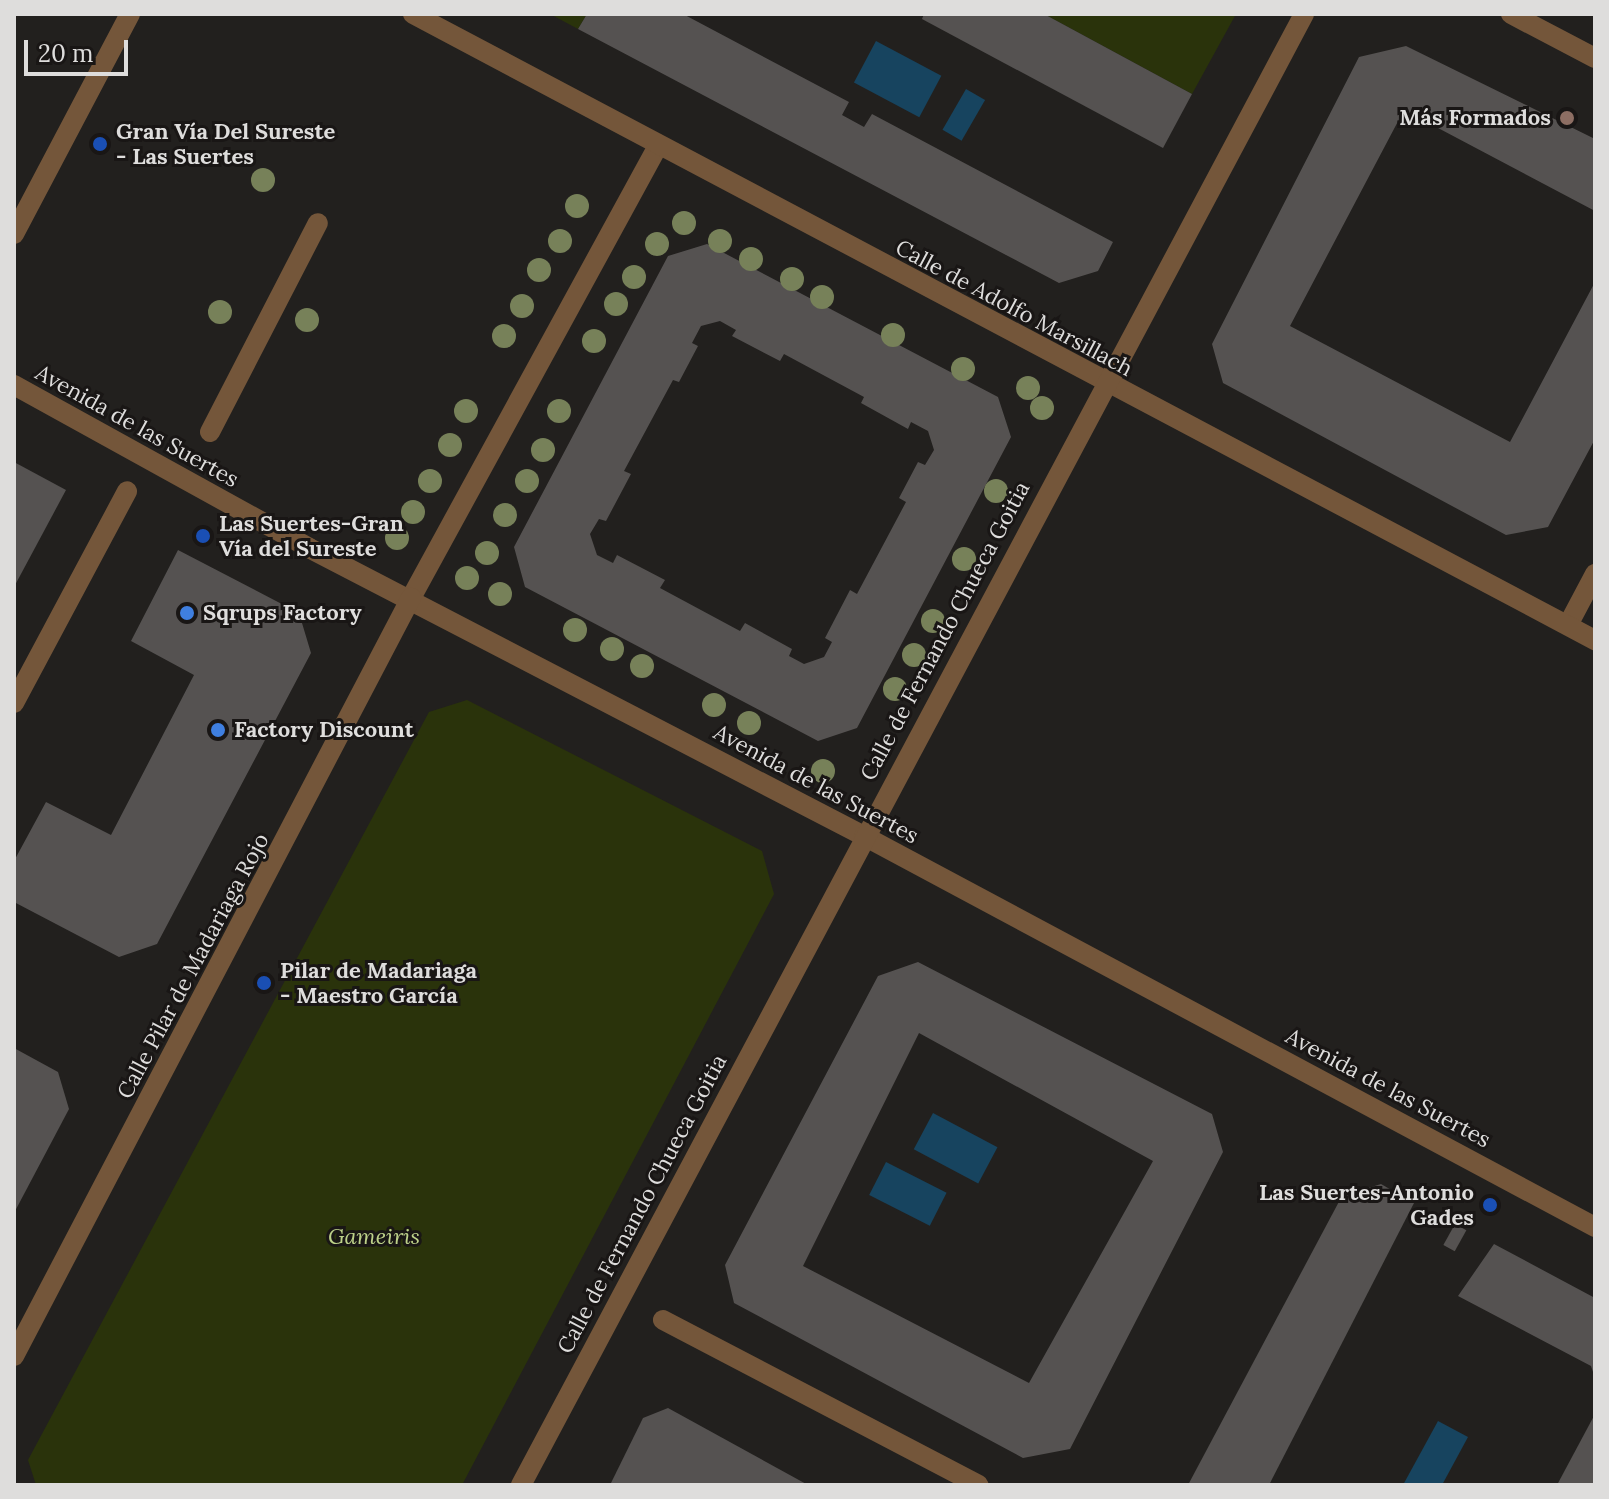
<!DOCTYPE html>
<meta charset="utf-8">
<style>
body{margin:0}
#map{position:relative;width:1609px;height:1499px;overflow:hidden;background:#22201e;font-family:Lora,serif}
div>[style]{position:absolute}
.green>*{inset:0;background:#2a330b}
.water>*{inset:0;background:#17445f;transform-origin:0 0}
.building>*{inset:0;background:#555251;transform-origin:0 0}
.pedestrian>*{height:20px;margin:-10px;padding:0 10px;transform-origin:10px;border-radius:10px;background:#74563a}
.minor>*{height:20px;margin:-10px;padding:0 10px;transform-origin:10px;border-radius:10px;background:#74563a}
.tertiary>*{height:20px;margin:-10px;padding:0 10px;transform-origin:10px;border-radius:10px;background:#74563a}
.trees>*{width:24px;height:24px;margin:-12px;border-radius:50%;background:#778159}
.dots>*{width:22px;height:22px;translate:-50% -50%;box-sizing:border-box;border:4px solid #191615;border-radius:50%}
span{translate:-50% -50%;white-space:nowrap;text-align:center;line-height:1.15;-webkit-text-stroke:6px #191615;paint-order:stroke}
.poi-label{font-size:22px;color:#dedddc;font-weight:700}
.right{translate:-100% -50%;text-align:right}
.left{translate:0 -50%;text-align:left}
.street-label{font-size:22px;color:#dedddc}
.park-label{font-size:22px;color:#bdd189;font-style:italic}
.frame{position:absolute;inset:0;border:16px solid #dedddc;pointer-events:none}
.scale{position:absolute;left:24px;top:40px;width:104px;height:36px;box-sizing:border-box;border:4px solid #dedddc;border-top:0;padding-left:10px;font-size:24px;line-height:28px;white-space:nowrap;color:#dedddc;-webkit-text-stroke:6px #191615;paint-order:stroke}
</style>
<div id="map">
<div class="green">
<i style="clip-path:polygon(550px 14px,587px 14px,578px 29px)"></i>
<i style="clip-path:polygon(1044px 14px,1236px 14px,1192px 94px)"></i>
<i style="clip-path:polygon(467px 700px,762px 851px,774px 894px,462px 1485px,36px 1485px,28px 1460px,429px 712px)"></i>
</div>
<div class="water">
<i style="left:876px;top:41px;width:74px;height:47px;rotate:28deg"></i>
<i style="left:966px;top:89px;width:22px;height:47px;rotate:30deg"></i>
<i style="left:933px;top:1113px;width:73px;height:41px;rotate:28deg"></i>
<i style="left:886px;top:1162px;width:68px;height:37px;rotate:27deg"></i>
<i style="clip-path:polygon(1438px 1421px,1468px 1437px,1442px 1485px,1403px 1485px)"></i>
</div>
<div class="building">
<i style="clip-path:polygon(587px 14px,683px 14px,849px 102px,842px 115px,864px 127px,872px 114px,1113px 242px,1098px 271px,1059px 283px,578px 29px)"></i>
<i style="clip-path:polygon(924px 14px,1044px 14px,1192px 94px,1163px 148px,922px 19px)"></i>
<i style="clip-path:polygon(1406px 46px,1595px 139px,1595px 211px,1404px 110px,1290px 326px,1510px 442px,1595px 282px,1595px 439px,1548px 527px,1506px 535px,1223px 383px,1212px 344px,1359px 57px)"></i>
<i style="clip-path:polygon(evenodd,707px 244px,998px 397px,1011px 437px,857px 728px,818px 741px,525px 587px,514px 547px,668px 256px,707px 244px,720px 321px,736px 330px,732px 336px,780px 361px,784px 354px,864px 397px,861px 403px,908px 429px,911px 422px,928px 431px,934px 450px,925px 465px,918px 462px,899px 498px,906px 502px,857px 594px,850px 590px,825px 638px,832px 642px,824px 657px,804px 664px,789px 656px,792px 649px,745px 623px,740px 631px,660px 588px,665px 580px,617px 555px,613px 563px,597px 555px,590px 534px,599px 519px,606px 521px,631px 474px,624px 471px,673px 380px,679px 382px,698px 346px,692px 343px,701px 326px,720px 321px)"></i>
<i style="clip-path:polygon(14px 462px,66px 490px,14px 587px)"></i>
<i style="clip-path:polygon(178px 550px,299px 613px,311px 653px,157px 944px,119px 957px,14px 902px,14px 861px,46px 802px,111px 835px,194px 675px,131px 641px)"></i>
<i style="clip-path:polygon(evenodd,918px 962px,1212px 1114px,1223px 1152px,1070px 1449px,1023px 1458px,734px 1303px,725px 1265px,878px 976px,918px 962px,919px 1033px,1153px 1161px,1029px 1383px,803px 1266px,919px 1033px)"></i>
<i style="clip-path:polygon(14px 1048px,58px 1072px,69px 1109px,14px 1213px)"></i>
<i style="clip-path:polygon(1381px 1184px,1414px 1203px,1269px 1485px,1188px 1485px,1342px 1196px)"></i>
<i style="left:1455px;top:1224px;width:13px;height:24px;rotate:29deg"></i>
<i style="clip-path:polygon(1494px 1244px,1595px 1298px,1595px 1378px,1591px 1366px,1458px 1296px)"></i>
<i style="clip-path:polygon(668px 1408px,808px 1485px,610px 1485px,643px 1418px)"></i>
<i style="clip-path:polygon(1595px 1414px,1595px 1485px,1557px 1485px)"></i>
</div>
<div class="pedestrian">
<i style="left:210px;top:432px;width:235px;rotate:-62.7deg"></i>
<i style="left:411px;top:598px;width:515px;rotate:-61.35deg"></i>
<i style="left:1568px;top:625px;width:58px;rotate:-62.1deg"></i>
<i style="left:14px;top:703px;width:240px;rotate:-61.9deg"></i>
<i style="left:663px;top:1320px;width:356px;rotate:27.6deg"></i>
</div>
<div class="minor">
<i style="left:413px;top:14px;width:1338px;rotate:27.91deg"></i>
<i style="left:1511px;top:14px;width:95px;rotate:27.6deg"></i>
<i style="left:14px;top:385px;width:337px;rotate:28.9deg"></i>
<i style="left:309px;top:548px;width:625px;rotate:27.43deg"></i>
<i style="left:864px;top:836px;width:829px;rotate:28.14deg"></i>
<i style="left:14px;top:1356px;width:856px;rotate:-62.36deg"></i>
<i style="left:521px;top:1485px;width:1666px;rotate:-61.97deg"></i>
</div>
<div class="tertiary">
<i style="left:14px;top:234px;width:249px;rotate:-62.2deg"></i>
</div>
<div class="trees">
<i style="left:263px;top:180px"></i>
<i style="left:577px;top:206px"></i>
<i style="left:684px;top:223px"></i>
<i style="left:560px;top:241px"></i>
<i style="left:720px;top:241px"></i>
<i style="left:657px;top:244px"></i>
<i style="left:751px;top:259px"></i>
<i style="left:539px;top:270px"></i>
<i style="left:634px;top:277px"></i>
<i style="left:792px;top:279px"></i>
<i style="left:822px;top:297px"></i>
<i style="left:616px;top:304px"></i>
<i style="left:522px;top:306px"></i>
<i style="left:220px;top:312px"></i>
<i style="left:307px;top:320px"></i>
<i style="left:893px;top:335px"></i>
<i style="left:504px;top:336px"></i>
<i style="left:594px;top:341px"></i>
<i style="left:963px;top:369px"></i>
<i style="left:1028px;top:388px"></i>
<i style="left:1042px;top:408px"></i>
<i style="left:466px;top:411px"></i>
<i style="left:559px;top:411px"></i>
<i style="left:450px;top:445px"></i>
<i style="left:543px;top:450px"></i>
<i style="left:430px;top:481px"></i>
<i style="left:527px;top:481px"></i>
<i style="left:996px;top:491px"></i>
<i style="left:413px;top:512px"></i>
<i style="left:505px;top:515px"></i>
<i style="left:397px;top:538px"></i>
<i style="left:487px;top:553px"></i>
<i style="left:964px;top:559px"></i>
<i style="left:467px;top:578px"></i>
<i style="left:500px;top:594px"></i>
<i style="left:933px;top:621px"></i>
<i style="left:575px;top:630px"></i>
<i style="left:612px;top:649px"></i>
<i style="left:914px;top:655px"></i>
<i style="left:642px;top:666px"></i>
<i style="left:895px;top:689px"></i>
<i style="left:714px;top:705px"></i>
<i style="left:749px;top:723px"></i>
<i style="left:823px;top:771px"></i>
</div>
<div class="dots">
<i style="left:1567px;top:118px;background:#8d6e63"></i>
<i style="left:100px;top:144px;background:#1a4fb4"></i>
<i style="left:203px;top:536px;background:#1a4fb4"></i>
<i style="left:187px;top:613px;background:#3f7fe0"></i>
<i style="left:218px;top:730px;background:#3f7fe0"></i>
<i style="left:264px;top:983px;background:#1a4fb4"></i>
<i style="left:1490px;top:1205px;background:#1a4fb4"></i>
</div>
<div class="poi-label">
<span class="right" style="left:1551px;top:118px">Más Formados</span>
<span class="left" style="left:116px;top:144px">Gran Vía Del Sureste<br>- Las Suertes</span>
<span class="left" style="left:219px;top:536px">Las Suertes-Gran<br>Vía del Sureste</span>
<span class="left" style="left:203px;top:613px">Sqrups Factory</span>
<span class="left" style="left:234px;top:730px">Factory Discount</span>
<span class="left" style="left:280px;top:983px">Pilar de Madariaga<br>- Maestro García</span>
<span class="right" style="left:1474px;top:1205px">Las Suertes-Antonio<br>Gades</span>
</div>
<div class="street-label">
<span style="left:1014px;top:308px;rotate:28deg">Calle de Adolfo Marsillach</span>
<span style="left:137px;top:426px;rotate:29deg">Avenida de las Suertes</span>
<span style="left:945px;top:631px;rotate:-62deg">Calle de Fernando Chueca Goitia</span>
<span style="left:816px;top:784px;rotate:28deg">Avenida de las Suertes</span>
<span style="left:193px;top:966px;rotate:-62deg">Calle Pilar de Madariaga Rojo</span>
<span style="left:1388px;top:1088px;rotate:28deg">Avenida de las Suertes</span>
<span style="left:642px;top:1204px;rotate:-62deg">Calle de Fernando Chueca Goitia</span>
</div>
<div class="park-label">
<span style="left:374px;top:1237px">Gameiris</span>
</div>
<div class="frame"></div>
<div class="scale">20 m</div>
</div>
